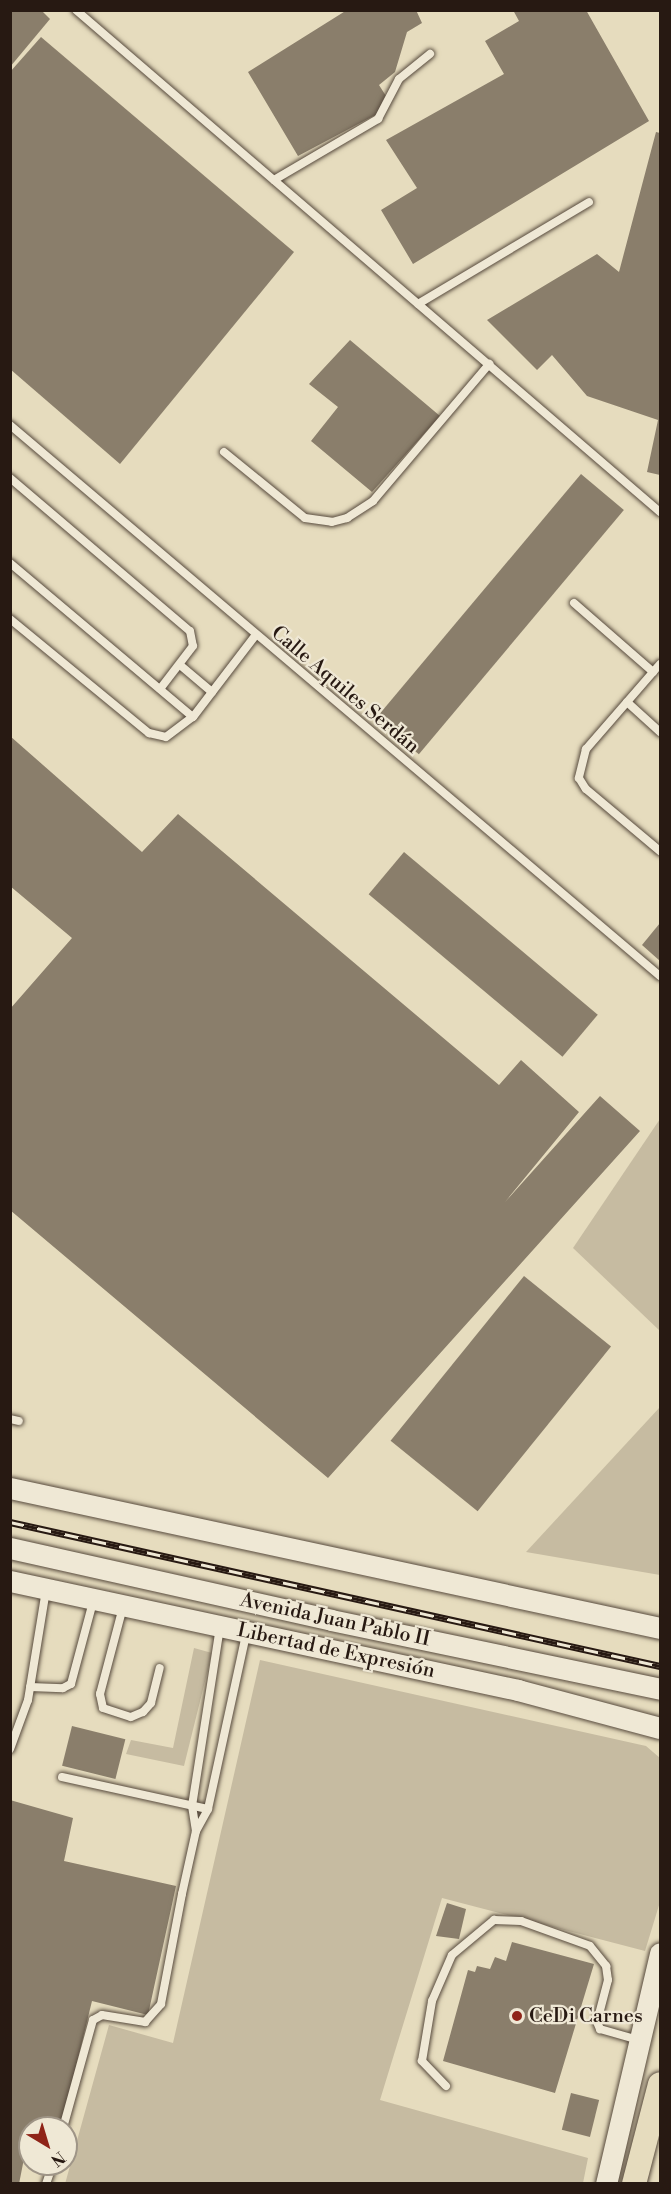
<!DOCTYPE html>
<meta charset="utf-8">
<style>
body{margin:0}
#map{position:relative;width:671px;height:2194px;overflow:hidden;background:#e6dcbe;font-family:"Libre Bodoni",serif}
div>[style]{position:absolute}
.green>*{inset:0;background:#c6bba1}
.building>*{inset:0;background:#8a7e6b;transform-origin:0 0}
.roads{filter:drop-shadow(0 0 2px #574a3d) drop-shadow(0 0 2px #574a3d)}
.lane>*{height:8px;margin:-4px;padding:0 4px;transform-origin:4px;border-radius:4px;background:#efe8d5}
.secondary>*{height:21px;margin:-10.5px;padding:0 10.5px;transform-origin:10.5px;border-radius:10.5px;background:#efe8d5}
.primary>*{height:24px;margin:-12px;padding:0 12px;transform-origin:12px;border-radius:12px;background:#e6dcbe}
.rail>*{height:7px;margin-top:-3.5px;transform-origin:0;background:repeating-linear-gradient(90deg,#efe8d5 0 14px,#271912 0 28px);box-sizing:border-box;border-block:2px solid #271912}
.dots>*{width:16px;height:16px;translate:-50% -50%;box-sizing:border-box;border:3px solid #efe8d5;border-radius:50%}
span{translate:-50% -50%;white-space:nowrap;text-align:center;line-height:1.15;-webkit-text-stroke:4.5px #efe8d5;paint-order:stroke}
.street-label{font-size:20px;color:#271912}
.poi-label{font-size:20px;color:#271912}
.left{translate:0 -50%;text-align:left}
.frame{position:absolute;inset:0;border:12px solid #271912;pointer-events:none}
.north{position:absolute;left:18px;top:2116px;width:60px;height:60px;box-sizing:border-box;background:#efe8d5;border:2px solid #9f9587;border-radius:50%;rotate:142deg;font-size:16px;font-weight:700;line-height:24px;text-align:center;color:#271912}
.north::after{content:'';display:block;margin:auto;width:21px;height:27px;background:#8f2418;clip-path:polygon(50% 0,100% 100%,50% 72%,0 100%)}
</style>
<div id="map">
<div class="green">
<i style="clip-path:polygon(660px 1119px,660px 1331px,573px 1248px)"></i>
<i style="clip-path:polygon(660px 1407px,660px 1575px,526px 1552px)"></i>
<i style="clip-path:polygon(194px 1648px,212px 1653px,184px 1766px,126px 1754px,131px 1740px,173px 1748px)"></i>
<i style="clip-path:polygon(260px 1660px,646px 1746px,660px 1758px,660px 1902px,645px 1951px,442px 1898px,380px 2100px,588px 2158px,583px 2183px,65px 2184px,109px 2025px,173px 2043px)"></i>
</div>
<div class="building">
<i style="clip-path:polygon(10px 10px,41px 10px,50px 19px,10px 67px)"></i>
<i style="clip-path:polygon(347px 10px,416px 10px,422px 23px,407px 32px,395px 72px,379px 85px,386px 96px,379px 113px,298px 156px,248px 72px)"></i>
<i style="clip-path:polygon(513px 10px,586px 10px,649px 121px,413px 264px,381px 210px,417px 188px,386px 140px,504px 74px,485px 41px,519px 21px)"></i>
<i style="clip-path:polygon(41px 37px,294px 252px,120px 464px,10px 369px,10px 72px)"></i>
<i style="clip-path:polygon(656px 132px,660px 133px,660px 475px,647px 472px,658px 420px,587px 396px,552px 355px,537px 370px,487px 320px,597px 254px,619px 272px)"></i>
<i style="clip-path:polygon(350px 340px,440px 416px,372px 492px,311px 441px,338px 407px,309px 384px)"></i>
<i style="left:581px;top:474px;width:56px;height:319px;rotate:40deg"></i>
<i style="clip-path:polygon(10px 736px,142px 852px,178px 814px,499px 1085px,521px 1060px,579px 1112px,505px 1202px,600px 1096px,640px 1131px,328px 1478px,10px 1210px,10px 1009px,72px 938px,10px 886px)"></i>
<i style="left:404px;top:852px;width:253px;height:55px;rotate:40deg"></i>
<i style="clip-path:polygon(660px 923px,660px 961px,642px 945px)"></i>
<i style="left:524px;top:1276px;width:112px;height:212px;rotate:39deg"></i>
<i style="left:72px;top:1726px;width:55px;height:41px;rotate:14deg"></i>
<i style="clip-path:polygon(10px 1800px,73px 1818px,64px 1861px,176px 1886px,148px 2015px,92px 2001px,61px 2128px,30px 2128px,19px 2184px,10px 2184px)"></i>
<i style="clip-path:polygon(447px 1903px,466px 1909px,459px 1939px,436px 1936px)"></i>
<i style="clip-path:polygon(512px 1942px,594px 1964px,555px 2093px,443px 2061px,468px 1970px,475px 1972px,477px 1966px,490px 1969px,495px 1957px,506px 1961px)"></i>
<i style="left:571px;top:2093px;width:29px;height:38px;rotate:14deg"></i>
</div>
<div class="roads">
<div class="lane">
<i style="left:76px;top:10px;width:770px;rotate:40.68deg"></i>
<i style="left:274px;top:180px;width:121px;rotate:-30.4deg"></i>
<i style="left:378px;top:119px;width:45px;rotate:-62.3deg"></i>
<i style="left:399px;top:79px;width:40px;rotate:-39deg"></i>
<i style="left:418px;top:304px;width:199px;rotate:-30.8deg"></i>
<i style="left:10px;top:425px;width:852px;rotate:40.29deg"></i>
<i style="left:224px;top:452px;width:104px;rotate:39.2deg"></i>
<i style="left:305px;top:518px;width:27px;rotate:8deg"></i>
<i style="left:332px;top:522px;width:16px;rotate:-15deg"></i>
<i style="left:347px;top:518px;width:31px;rotate:-33deg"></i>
<i style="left:373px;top:501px;width:180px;rotate:-49.7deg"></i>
<i style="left:10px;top:478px;width:236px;rotate:40.4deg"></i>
<i style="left:190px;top:631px;width:15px;rotate:79deg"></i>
<i style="left:193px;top:646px;width:54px;rotate:127.5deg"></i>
<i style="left:10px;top:563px;width:239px;rotate:40.1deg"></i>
<i style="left:574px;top:603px;width:105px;rotate:41.1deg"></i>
<i style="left:10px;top:619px;width:180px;rotate:39.4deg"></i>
<i style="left:149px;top:733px;width:17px;rotate:13deg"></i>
<i style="left:166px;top:737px;width:34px;rotate:-37deg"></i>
<i style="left:193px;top:717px;width:102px;rotate:-52.6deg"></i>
<i style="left:660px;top:664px;width:113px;rotate:131deg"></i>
<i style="left:586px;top:749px;width:30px;rotate:104deg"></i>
<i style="left:579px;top:778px;width:13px;rotate:58deg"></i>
<i style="left:586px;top:789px;width:97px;rotate:40deg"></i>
<i style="left:180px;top:665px;width:42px;rotate:40.2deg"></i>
<i style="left:627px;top:702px;width:45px;rotate:42.3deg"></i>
<i style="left:10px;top:1419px;width:9px;rotate:13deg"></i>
<i style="left:123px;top:1607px;width:90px;rotate:104.8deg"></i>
<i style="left:100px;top:1694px;width:14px;rotate:78deg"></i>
<i style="left:103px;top:1708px;width:29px;rotate:18deg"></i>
<i style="left:131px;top:1717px;width:13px;rotate:-23deg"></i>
<i style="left:143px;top:1712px;width:12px;rotate:-48deg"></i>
<i style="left:151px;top:1703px;width:36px;rotate:-76deg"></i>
<i style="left:30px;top:1687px;width:33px;rotate:2deg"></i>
<i style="left:63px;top:1688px;width:9px;rotate:-27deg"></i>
<i style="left:71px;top:1684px;width:85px;rotate:-75deg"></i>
<i style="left:10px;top:1749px;width:52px;rotate:-69.8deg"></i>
<i style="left:28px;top:1700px;width:111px;rotate:-80.7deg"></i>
<i style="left:62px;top:1777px;width:149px;rotate:12.4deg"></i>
<i style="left:196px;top:1831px;width:25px;rotate:-99deg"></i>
<i style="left:192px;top:1806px;width:180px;rotate:-81.1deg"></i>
<i style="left:446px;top:2086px;width:35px;rotate:-134deg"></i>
<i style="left:422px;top:2061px;width:61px;rotate:-80.5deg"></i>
<i style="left:432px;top:2001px;width:50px;rotate:-66.5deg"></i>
<i style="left:452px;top:1955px;width:55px;rotate:-39.8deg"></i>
<i style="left:494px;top:1920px;width:27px;rotate:2deg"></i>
<i style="left:521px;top:1921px;width:73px;rotate:19.9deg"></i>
<i style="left:590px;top:1946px;width:26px;rotate:51deg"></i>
<i style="left:606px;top:1966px;width:14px;rotate:82deg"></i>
<i style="left:608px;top:1980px;width:43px;rotate:104.7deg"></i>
<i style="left:597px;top:2022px;width:8px;rotate:67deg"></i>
<i style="left:600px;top:2029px;width:40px;rotate:16deg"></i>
<i style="left:63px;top:2128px;width:112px;rotate:-74.5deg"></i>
<i style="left:93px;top:2020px;width:10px;rotate:-29deg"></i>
<i style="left:102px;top:2015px;width:44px;rotate:9.2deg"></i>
<i style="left:145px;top:2022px;width:24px;rotate:-48deg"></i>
<i style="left:161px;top:2004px;width:112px;rotate:-79.2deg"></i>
<i style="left:182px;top:1894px;width:65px;rotate:-77.5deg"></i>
<i style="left:196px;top:1831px;width:25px;rotate:-61deg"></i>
<i style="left:208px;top:1809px;width:178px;rotate:-77.7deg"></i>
<i style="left:46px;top:2184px;width:21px;rotate:-71deg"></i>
</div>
<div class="secondary">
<i style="left:10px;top:1488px;width:665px;rotate:12.15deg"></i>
<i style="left:10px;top:1548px;width:329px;rotate:12.6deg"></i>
<i style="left:331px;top:1620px;width:336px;rotate:11.8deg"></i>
<i style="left:10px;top:1581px;width:520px;rotate:12.11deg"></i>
<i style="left:518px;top:1690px;width:147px;rotate:15deg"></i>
<i style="left:606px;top:2184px;width:237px;rotate:-76.8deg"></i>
</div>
<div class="primary">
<i style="left:634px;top:2184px;width:103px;rotate:-75.4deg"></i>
</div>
</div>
<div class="rail">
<i style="left:10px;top:1522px;width:666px;rotate:12.49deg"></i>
</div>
<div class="dots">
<i style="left:517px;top:2016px;background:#8f2418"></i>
</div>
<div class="street-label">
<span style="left:345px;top:690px;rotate:40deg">Calle Aquiles Serdán</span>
<span style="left:335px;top:1620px;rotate:12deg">Avenida Juan Pablo II</span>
<span style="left:336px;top:1651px;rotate:12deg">Libertad de Expresión</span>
</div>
<div class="poi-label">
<span class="left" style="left:529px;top:2016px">CeDi Carnes</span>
</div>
<div class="frame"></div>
<div class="north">N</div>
</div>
